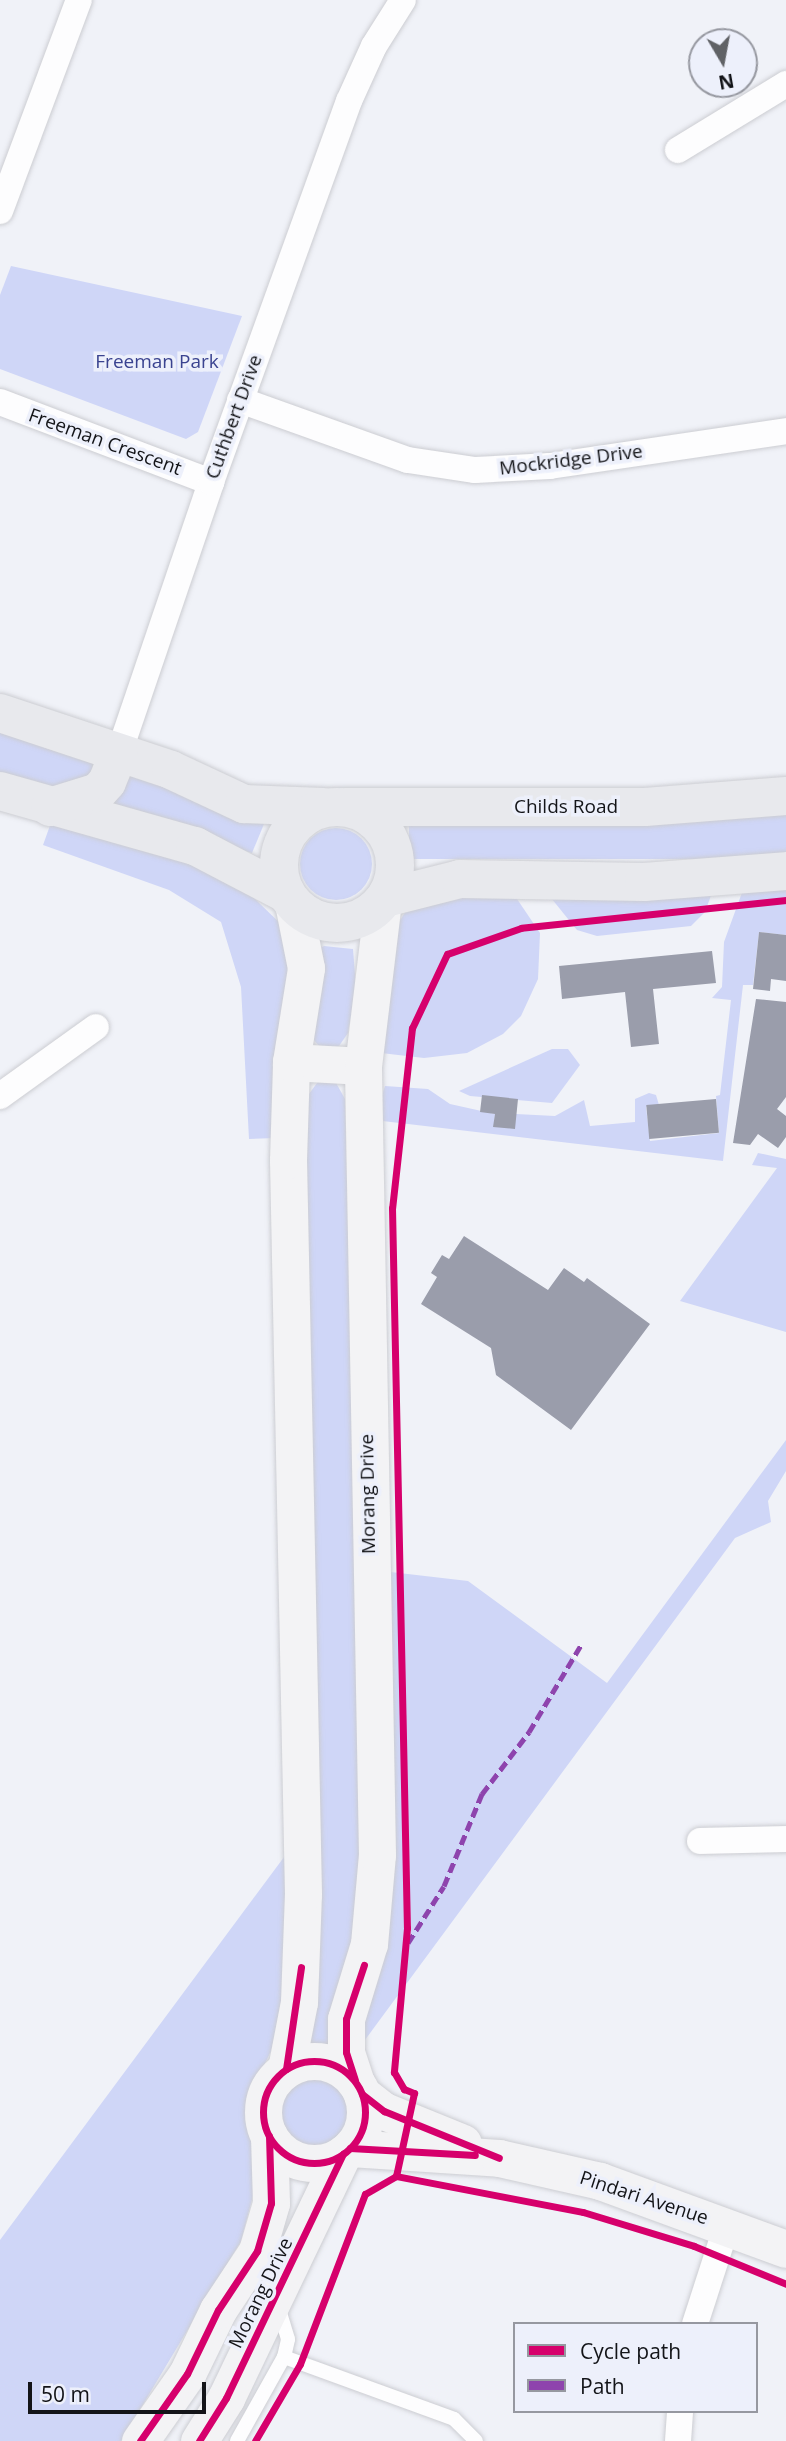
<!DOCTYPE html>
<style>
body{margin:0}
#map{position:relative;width:786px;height:2441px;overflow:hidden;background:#f0f2f8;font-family:"Open Sans",sans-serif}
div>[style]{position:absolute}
.green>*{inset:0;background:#cfd6f7;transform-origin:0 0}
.round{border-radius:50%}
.building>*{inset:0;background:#9a9dab;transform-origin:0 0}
.roads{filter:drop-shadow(0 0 2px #cccdd2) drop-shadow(0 0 2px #cccdd2)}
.lane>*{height:14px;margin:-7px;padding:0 7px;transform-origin:7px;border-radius:7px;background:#fdfdfe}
.street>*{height:26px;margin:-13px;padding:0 13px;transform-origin:13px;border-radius:13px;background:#fdfdfe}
.secondary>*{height:37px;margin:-18.5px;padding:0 18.5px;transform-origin:18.5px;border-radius:18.5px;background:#f3f3f5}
.secondary>.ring{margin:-18.5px;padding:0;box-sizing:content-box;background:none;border:37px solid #f3f3f5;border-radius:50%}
.primary>*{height:38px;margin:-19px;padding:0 19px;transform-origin:19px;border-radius:19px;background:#e8e9ed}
.primary>.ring{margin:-19px;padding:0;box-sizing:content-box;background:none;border:38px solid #e8e9ed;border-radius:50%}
.quiet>*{height:5px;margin-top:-2.5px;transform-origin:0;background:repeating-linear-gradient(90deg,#8e44ad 0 10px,transparent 0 15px)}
.cycleway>*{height:7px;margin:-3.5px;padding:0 3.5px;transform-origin:3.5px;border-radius:3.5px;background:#d6006c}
.cycleway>.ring{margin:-3.5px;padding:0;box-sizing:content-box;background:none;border:7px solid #d6006c;border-radius:50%}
span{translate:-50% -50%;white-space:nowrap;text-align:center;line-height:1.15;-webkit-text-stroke:7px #edf0fb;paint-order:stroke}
.park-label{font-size:19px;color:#3a4390}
.street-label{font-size:19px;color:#131418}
.legend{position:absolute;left:513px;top:2322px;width:245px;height:91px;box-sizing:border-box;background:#edf0fb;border:2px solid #9698a0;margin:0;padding:9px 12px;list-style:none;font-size:21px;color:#131418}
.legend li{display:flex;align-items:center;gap:14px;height:35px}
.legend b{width:35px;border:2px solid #9698a0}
.north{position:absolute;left:688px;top:28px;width:70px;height:70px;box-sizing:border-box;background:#edf0fb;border:2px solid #9698a0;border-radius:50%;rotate:170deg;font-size:19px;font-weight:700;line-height:28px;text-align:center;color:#131418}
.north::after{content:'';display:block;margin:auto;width:24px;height:32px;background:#606266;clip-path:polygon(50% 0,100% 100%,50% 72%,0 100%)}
.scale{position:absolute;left:28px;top:2382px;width:178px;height:32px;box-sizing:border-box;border:4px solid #131418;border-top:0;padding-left:9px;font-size:21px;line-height:24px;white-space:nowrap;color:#131418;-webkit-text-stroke:5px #edf0fb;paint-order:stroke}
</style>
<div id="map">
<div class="green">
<i style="clip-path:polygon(11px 266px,242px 316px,198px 432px,186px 439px,0 369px,0 295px)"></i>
<i style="clip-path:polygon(0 728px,100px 766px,72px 791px,0 779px)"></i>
<i style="clip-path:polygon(133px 775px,264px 824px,252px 853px,94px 804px)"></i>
<i style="left:786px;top:809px;width:50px;height:377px;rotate:90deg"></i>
<i style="clip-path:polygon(52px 820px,157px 847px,251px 895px,286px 929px,291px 941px,276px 1138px,249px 1139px,241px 987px,221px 922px,169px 890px,43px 845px)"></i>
<i class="round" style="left:300px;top:828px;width:72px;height:72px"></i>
<i style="clip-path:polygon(786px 883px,786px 935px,759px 932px,753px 985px,743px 985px,723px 1161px,374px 1120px,385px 1086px,428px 1089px,450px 1104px,495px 1114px,494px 1126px,516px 1114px,555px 1116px,584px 1100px,590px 1126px,635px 1122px,635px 1099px,649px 1093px,656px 1095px,659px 1105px,646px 1107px,650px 1141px,719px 1133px,716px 1096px,720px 1095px,731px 1000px,712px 998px,722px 987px,724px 942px,744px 887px)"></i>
<i style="clip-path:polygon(713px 890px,705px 912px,691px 926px,597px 936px,577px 930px,547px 893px)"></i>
<i style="clip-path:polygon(513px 893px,540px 933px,538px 979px,521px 1016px,503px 1034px,467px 1053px,424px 1058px,381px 1053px,397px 925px,406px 911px,422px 899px)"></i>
<i style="clip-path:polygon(324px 946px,353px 949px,356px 987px,348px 1033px,339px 1046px,322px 1049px,311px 1037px,320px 948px)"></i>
<i style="clip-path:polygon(552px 1049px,568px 1049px,580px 1065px,552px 1103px,470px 1096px,459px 1091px)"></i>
<i style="clip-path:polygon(320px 1079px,335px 1081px,345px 1099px,364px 1888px,330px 2046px,310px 2043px,306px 1098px)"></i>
<i style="clip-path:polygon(758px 1153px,786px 1159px,786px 1332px,680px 1301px,777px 1168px,752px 1165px)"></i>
<i style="clip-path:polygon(786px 1440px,786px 1471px,768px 1501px,771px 1522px,735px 1538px,362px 2044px,382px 1571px,468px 1581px,607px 1683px)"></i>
<i style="clip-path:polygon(290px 1849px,291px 1948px,272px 2049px,248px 2098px,256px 2184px,241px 2241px,121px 2441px,0 2441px,0 2240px)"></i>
<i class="round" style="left:279px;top:2076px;width:70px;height:70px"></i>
</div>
<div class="building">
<i style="clip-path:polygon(759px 932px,786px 935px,786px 981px,771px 979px,770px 991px,753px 989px)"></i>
<i style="clip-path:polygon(712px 951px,716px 983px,653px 989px,659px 1044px,631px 1047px,625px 992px,562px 999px,559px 966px)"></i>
<i style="clip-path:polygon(756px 999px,786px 1002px,786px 1097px,777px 1109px,786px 1116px,786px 1137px,778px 1148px,758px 1134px,750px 1145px,733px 1143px)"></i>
<i style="clip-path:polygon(482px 1095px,518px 1099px,515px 1129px,493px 1127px,495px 1114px,480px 1112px)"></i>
<i style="left:716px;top:1099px;width:34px;height:70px;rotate:85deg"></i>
<i style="clip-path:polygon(464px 1236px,548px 1290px,564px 1268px,584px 1282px,587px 1278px,650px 1324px,571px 1430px,496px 1375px,491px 1348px,421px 1304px,437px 1277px,431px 1273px,442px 1255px,449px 1259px)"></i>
</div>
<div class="roads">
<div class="lane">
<i style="left:284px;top:2357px;width:181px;rotate:20deg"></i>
<i style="left:454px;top:2419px;width:31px;rotate:45deg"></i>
<i style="left:237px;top:2441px;width:96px;rotate:-60.8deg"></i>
<i style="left:284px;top:2357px;width:18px;rotate:-77deg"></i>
<i style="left:288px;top:2339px;width:34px;rotate:-107deg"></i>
</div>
<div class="street">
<i style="left:678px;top:150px;width:127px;rotate:-31.4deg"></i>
<i style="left:0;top:211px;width:225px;rotate:-69.5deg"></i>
<i style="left:240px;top:400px;width:178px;rotate:19.7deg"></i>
<i style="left:408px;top:460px;width:68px;rotate:8.5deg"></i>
<i style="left:475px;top:470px;width:75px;rotate:-3.1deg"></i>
<i style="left:550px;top:466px;width:239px;rotate:-8.4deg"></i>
<i style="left:0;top:402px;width:226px;rotate:20.8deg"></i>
<i style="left:119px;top:753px;width:286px;rotate:-71.2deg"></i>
<i style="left:211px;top:482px;width:405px;rotate:-70.1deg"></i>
<i style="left:349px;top:101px;width:60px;rotate:-65.6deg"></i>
<i style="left:374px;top:46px;width:54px;rotate:-57.8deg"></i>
<i style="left:0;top:1096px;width:118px;rotate:-35.7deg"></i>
<i style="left:700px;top:1841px;width:86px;rotate:-1.3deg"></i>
<i style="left:695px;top:2324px;width:104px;rotate:-72.1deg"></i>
<i style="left:678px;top:2441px;width:30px;rotate:-86deg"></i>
</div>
<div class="secondary">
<i style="left:291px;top:1062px;width:72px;rotate:3.2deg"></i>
<i class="ring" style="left:263px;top:2061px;width:65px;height:65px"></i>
<i style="left:286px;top:2069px;width:68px;rotate:-79deg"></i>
<i style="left:299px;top:2002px;width:108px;rotate:-87.9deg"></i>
<i style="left:303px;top:1894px;width:734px;rotate:-91.17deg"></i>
<i style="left:288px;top:1160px;width:98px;rotate:-88.2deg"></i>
<i style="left:291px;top:1062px;width:95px;rotate:-80.9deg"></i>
<i style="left:306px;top:968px;width:66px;rotate:-101.3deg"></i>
<i style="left:356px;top:2083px;width:33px;rotate:-108deg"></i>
<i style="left:346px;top:2052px;width:33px;rotate:-90deg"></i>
<i style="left:346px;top:2019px;width:78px;rotate:-73deg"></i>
<i style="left:369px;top:1944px;width:89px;rotate:-84.9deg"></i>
<i style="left:377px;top:1855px;width:789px;rotate:-91.02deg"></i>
<i style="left:363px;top:1066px;width:167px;rotate:-83.1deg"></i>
<i style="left:362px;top:2094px;width:28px;rotate:38deg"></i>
<i style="left:384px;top:2111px;width:85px;rotate:22.1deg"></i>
<i style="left:350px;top:2148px;width:149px;rotate:3.8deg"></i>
<i style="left:499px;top:2158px;width:104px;rotate:12.8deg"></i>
<i style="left:600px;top:2181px;width:198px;rotate:20.1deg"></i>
<i style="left:140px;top:2441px;width:82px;rotate:-55deg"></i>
<i style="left:187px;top:2374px;width:71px;rotate:-64.2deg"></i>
<i style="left:218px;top:2310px;width:71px;rotate:-56.5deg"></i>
<i style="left:257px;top:2251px;width:50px;rotate:-73.7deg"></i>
<i style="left:271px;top:2203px;width:67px;rotate:-91.7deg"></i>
<i style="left:199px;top:2441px;width:51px;rotate:-57.9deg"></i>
<i style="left:226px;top:2398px;width:271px;rotate:-64.4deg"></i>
</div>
<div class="primary">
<i style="left:0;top:713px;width:180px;rotate:18.4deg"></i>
<i style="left:171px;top:770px;width:81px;rotate:25deg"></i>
<i style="left:244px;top:804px;width:79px;rotate:2.2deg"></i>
<i style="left:0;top:791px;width:203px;rotate:15.8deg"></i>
<i style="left:195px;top:846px;width:102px;rotate:27.6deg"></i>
<i class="ring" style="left:279px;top:807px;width:78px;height:78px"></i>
<i style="left:50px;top:807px;width:50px;rotate:-17.4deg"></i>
<i style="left:98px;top:792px;width:13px;rotate:-48deg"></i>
<i style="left:107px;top:782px;width:31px;rotate:-68deg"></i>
<i style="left:345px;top:807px;width:300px"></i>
<i style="left:645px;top:807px;width:141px;rotate:-4.5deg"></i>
<i style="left:385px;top:898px;width:77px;rotate:-14.2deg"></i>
<i style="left:460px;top:879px;width:184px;rotate:0.9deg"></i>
<i style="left:644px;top:882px;width:142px;rotate:-4.4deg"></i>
</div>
</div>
<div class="quiet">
<i style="left:408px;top:1943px;width:67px;rotate:-57.7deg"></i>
<i style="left:444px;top:1886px;width:100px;rotate:-67.6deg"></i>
<i style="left:482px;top:1794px;width:78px;rotate:-52.8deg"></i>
<i style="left:529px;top:1732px;width:101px;rotate:-59.1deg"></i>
</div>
<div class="cycleway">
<i style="left:786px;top:900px;width:266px;rotate:174deg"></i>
<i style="left:521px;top:928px;width:78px;rotate:160.6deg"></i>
<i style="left:447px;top:954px;width:82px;rotate:115.3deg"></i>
<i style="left:412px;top:1028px;width:181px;rotate:96.3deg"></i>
<i style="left:392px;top:1208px;width:720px;rotate:88.81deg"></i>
<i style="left:407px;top:1928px;width:145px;rotate:95.2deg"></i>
<i style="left:394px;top:2072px;width:20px;rotate:60deg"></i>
<i style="left:404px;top:2089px;width:11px;rotate:22deg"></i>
<i style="left:414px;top:2093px;width:85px;rotate:102.2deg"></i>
<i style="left:396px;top:2176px;width:190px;rotate:10.9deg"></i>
<i style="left:583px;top:2212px;width:116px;rotate:17deg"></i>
<i style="left:694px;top:2246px;width:100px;rotate:22.4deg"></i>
<i class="ring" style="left:263px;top:2061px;width:95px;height:95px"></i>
<i style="left:286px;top:2069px;width:103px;rotate:-81.6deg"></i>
<i style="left:355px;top:2080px;width:29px;rotate:-108deg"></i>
<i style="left:346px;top:2052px;width:33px;rotate:-90deg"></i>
<i style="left:346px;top:2019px;width:57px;rotate:-71.6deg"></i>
<i style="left:362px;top:2094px;width:28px;rotate:38deg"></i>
<i style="left:384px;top:2111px;width:124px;rotate:22.2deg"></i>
<i style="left:350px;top:2148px;width:125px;rotate:3.2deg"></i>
<i style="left:140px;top:2441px;width:82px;rotate:-55deg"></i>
<i style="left:187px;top:2374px;width:71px;rotate:-64.2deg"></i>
<i style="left:218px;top:2310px;width:71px;rotate:-56.5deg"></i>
<i style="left:257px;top:2251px;width:50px;rotate:-73.7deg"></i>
<i style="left:271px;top:2203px;width:67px;rotate:-91.7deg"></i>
<i style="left:199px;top:2441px;width:51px;rotate:-57.9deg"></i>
<i style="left:226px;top:2398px;width:271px;rotate:-64.4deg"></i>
<i style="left:255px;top:2441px;width:89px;rotate:-59.7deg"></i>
<i style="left:300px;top:2364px;width:182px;rotate:-69.1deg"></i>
<i style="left:365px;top:2194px;width:36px;rotate:-30deg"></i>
</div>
<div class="park-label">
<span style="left:157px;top:362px">Freeman Park</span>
</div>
<div class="street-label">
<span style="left:234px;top:417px;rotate:-70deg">Cuthbert Drive</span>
<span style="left:105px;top:442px;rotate:20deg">Freeman Crescent</span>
<span style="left:571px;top:460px;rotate:-7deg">Mockridge Drive</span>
<span style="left:566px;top:807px">Childs Road</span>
<span style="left:368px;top:1494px;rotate:-91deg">Morang Drive</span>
<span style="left:644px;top:2198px;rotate:18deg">Pindari Avenue</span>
<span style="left:261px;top:2293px;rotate:-64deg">Morang Drive</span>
</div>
<ul class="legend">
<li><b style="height:9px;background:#d6006c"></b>Cycle path</li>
<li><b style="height:9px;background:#8e44ad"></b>Path</li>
</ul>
<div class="north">N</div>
<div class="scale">50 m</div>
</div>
